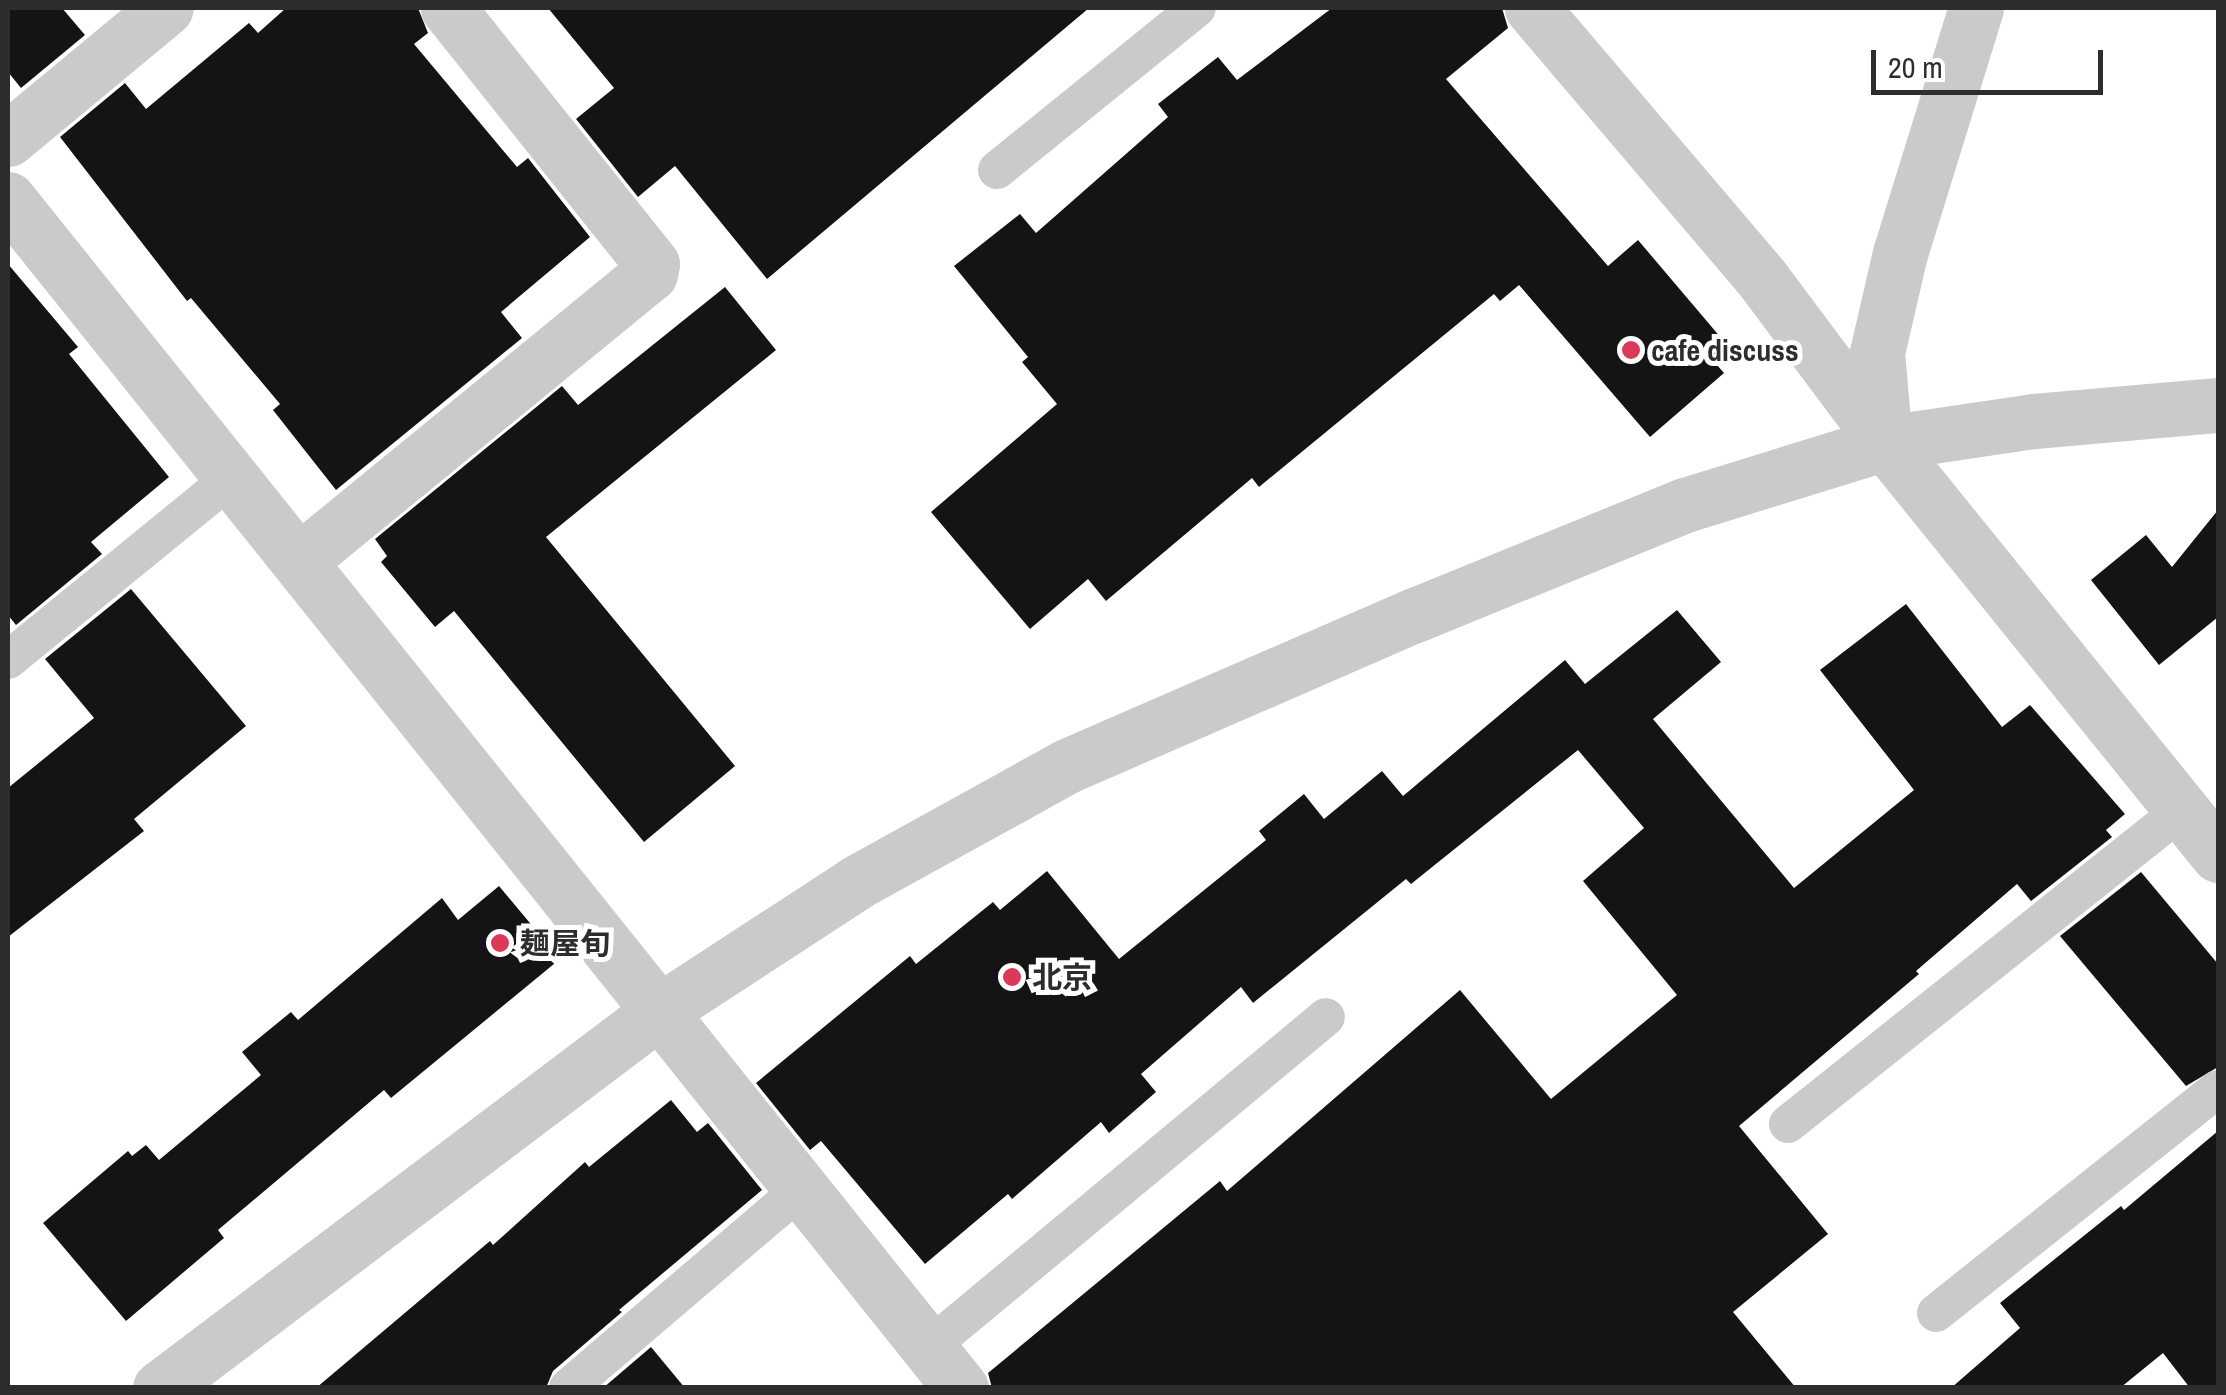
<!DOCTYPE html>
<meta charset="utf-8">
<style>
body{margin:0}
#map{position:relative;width:2226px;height:1395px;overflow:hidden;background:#fff;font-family:"Archivo Narrow","Noto Sans JP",sans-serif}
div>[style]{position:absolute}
.building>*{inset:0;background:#141414}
.service>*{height:38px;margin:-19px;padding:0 19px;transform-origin:19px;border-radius:19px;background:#cacaca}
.minor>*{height:55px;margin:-27.5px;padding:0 27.5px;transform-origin:27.5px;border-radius:27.5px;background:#cacaca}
.tertiary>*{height:55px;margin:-27.5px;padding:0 27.5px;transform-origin:27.5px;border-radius:27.5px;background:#cacaca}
.dots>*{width:28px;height:28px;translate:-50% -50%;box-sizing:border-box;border:5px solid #fff;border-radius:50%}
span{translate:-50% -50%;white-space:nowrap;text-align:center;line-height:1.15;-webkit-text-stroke:10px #fff;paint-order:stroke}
.poi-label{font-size:30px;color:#2d2d2d;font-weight:700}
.left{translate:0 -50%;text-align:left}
.frame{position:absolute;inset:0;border:10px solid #2d2d2d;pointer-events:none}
.scale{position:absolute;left:1871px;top:50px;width:232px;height:45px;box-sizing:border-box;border:5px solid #2d2d2d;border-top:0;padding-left:12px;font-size:30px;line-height:35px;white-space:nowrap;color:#2d2d2d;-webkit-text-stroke:8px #fff;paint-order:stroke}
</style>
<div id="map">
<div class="building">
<i style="clip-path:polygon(8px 8px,62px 8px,85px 35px,21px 88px,8px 72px)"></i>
<i style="clip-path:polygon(286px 8px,418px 8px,428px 33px,414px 44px,517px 167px,528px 158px,590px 237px,501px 312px,522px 338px,336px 490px,273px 410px,280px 404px,191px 298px,187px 301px,60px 137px,125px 83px,146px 109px,249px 23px,258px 33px)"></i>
<i style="clip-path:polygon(548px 8px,1089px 8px,767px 279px,675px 166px,638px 197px,576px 119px,614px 88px)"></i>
<i style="clip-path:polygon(1332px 8px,1502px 8px,1508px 28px,1446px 79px,1608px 266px,1638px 240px,1733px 352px,1717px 365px,1724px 373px,1650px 437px,1519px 285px,1500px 301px,1494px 294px,1259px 487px,1252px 478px,1106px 601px,1088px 579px,1030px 629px,931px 512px,1057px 404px,1022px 362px,1028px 357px,954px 266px,1020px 214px,1036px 233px,1168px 117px,1158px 104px,1218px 57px,1237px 80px)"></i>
<i style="clip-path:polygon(8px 264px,78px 347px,69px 354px,169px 477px,91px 542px,102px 554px,16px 625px,8px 615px)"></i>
<i style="clip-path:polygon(725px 287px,776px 350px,546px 537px,735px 766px,644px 842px,454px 611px,435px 627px,381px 562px,387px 556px,375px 539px,562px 386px,578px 405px)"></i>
<i style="clip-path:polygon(2218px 510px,2218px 617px,2159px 665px,2091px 580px,2146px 535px,2172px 567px)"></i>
<i style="clip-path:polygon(131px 589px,246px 726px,134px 819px,144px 831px,8px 937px,8px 788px,94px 718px,45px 659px)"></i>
<i style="clip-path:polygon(1906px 604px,2002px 727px,2030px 705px,2125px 814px,2106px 830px,2112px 837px,2031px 901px,2017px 884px,1916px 971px,1919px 974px,1739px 1126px,1828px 1234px,1733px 1312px,1796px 1388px,992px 1388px,988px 1373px,1220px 1181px,1227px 1191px,1460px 990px,1551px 1099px,1677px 995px,1583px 881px,1644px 828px,1578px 750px,1411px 884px,1406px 879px,1253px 1003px,1241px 987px,1141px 1074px,1156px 1092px,1109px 1133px,1101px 1122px,1012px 1199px,1008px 1194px,925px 1264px,821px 1141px,810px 1150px,756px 1083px,910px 956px,916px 964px,993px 902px,1000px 910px,1047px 871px,1119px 959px,1266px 840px,1259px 831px,1304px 794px,1324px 819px,1382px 771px,1403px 796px,1565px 660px,1585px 684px,1677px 610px,1721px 662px,1653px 719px,1794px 888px,1914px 790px,1820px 670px)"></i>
<i style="clip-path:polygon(2141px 872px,2218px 964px,2218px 1067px,2186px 1086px,2060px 936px)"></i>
<i style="clip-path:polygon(499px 886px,560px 959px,391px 1098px,384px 1090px,218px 1230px,224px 1238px,126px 1321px,43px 1223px,128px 1151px,132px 1156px,146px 1145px,159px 1160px,261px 1075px,242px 1052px,291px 1012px,298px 1020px,442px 898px,458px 920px)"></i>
<i style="clip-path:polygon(671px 1100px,697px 1132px,708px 1123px,762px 1190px,619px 1310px,622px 1312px,553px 1371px,546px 1388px,316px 1388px,490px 1241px,493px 1245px,585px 1162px,589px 1167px)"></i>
<i style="clip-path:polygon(2218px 1131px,2218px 1388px,2190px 1388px,2163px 1353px,2120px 1388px,1951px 1388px,2020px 1328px,2000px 1303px,2121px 1206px,2124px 1210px)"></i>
<i style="clip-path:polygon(651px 1347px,685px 1388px,603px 1388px)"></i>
</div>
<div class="service">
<i style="left:997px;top:170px;width:257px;rotate:-39deg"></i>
<i style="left:8px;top:660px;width:288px;rotate:-39.2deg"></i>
<i style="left:1788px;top:1124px;width:504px;rotate:-38.55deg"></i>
<i style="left:1936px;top:1313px;width:360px;rotate:-38.5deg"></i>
<i style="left:929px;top:1347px;width:516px;rotate:-39.73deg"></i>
<i style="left:568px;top:1388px;width:308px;rotate:-40.5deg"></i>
</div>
<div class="minor">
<i style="left:1976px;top:8px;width:257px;rotate:107.2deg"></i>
<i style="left:1900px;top:253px;width:103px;rotate:103deg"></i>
<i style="left:1877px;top:353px;width:90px;rotate:84.9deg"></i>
<i style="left:1885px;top:443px;width:530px;rotate:51.05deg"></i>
<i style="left:8px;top:139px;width:205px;rotate:-39.7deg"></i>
<i style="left:8px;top:199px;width:1524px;rotate:51.29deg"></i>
<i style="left:299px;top:561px;width:453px;rotate:-39.3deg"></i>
<i style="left:650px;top:274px;width:10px;rotate:-79deg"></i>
<i style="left:652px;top:264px;width:327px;rotate:-128.6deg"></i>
</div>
<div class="tertiary">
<i style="left:1532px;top:8px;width:353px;rotate:49.6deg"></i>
<i style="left:1761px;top:277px;width:207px;rotate:53.2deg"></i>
<i style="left:160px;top:1388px;width:628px;rotate:-37.03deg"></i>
<i style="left:661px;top:1010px;width:234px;rotate:-33.1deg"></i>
<i style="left:857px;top:882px;width:240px;rotate:-28.9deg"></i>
<i style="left:1067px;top:766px;width:379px;rotate:-23.5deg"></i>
<i style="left:1415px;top:615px;width:292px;rotate:-22.2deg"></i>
<i style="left:1685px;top:505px;width:209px;rotate:-17.2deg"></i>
<i style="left:1885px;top:443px;width:151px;rotate:-8.4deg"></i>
<i style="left:2034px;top:421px;width:185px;rotate:-5deg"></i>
</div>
<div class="dots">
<i style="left:1631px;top:350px;background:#da395a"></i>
<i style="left:500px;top:943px;background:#da395a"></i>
<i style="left:1012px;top:977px;background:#da395a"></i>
</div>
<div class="poi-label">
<span class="left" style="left:1651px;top:350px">cafe discuss</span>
<span class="left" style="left:520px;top:943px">麺屋旬</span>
<span class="left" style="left:1032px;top:977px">北京</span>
</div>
<div class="frame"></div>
<div class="scale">20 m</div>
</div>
